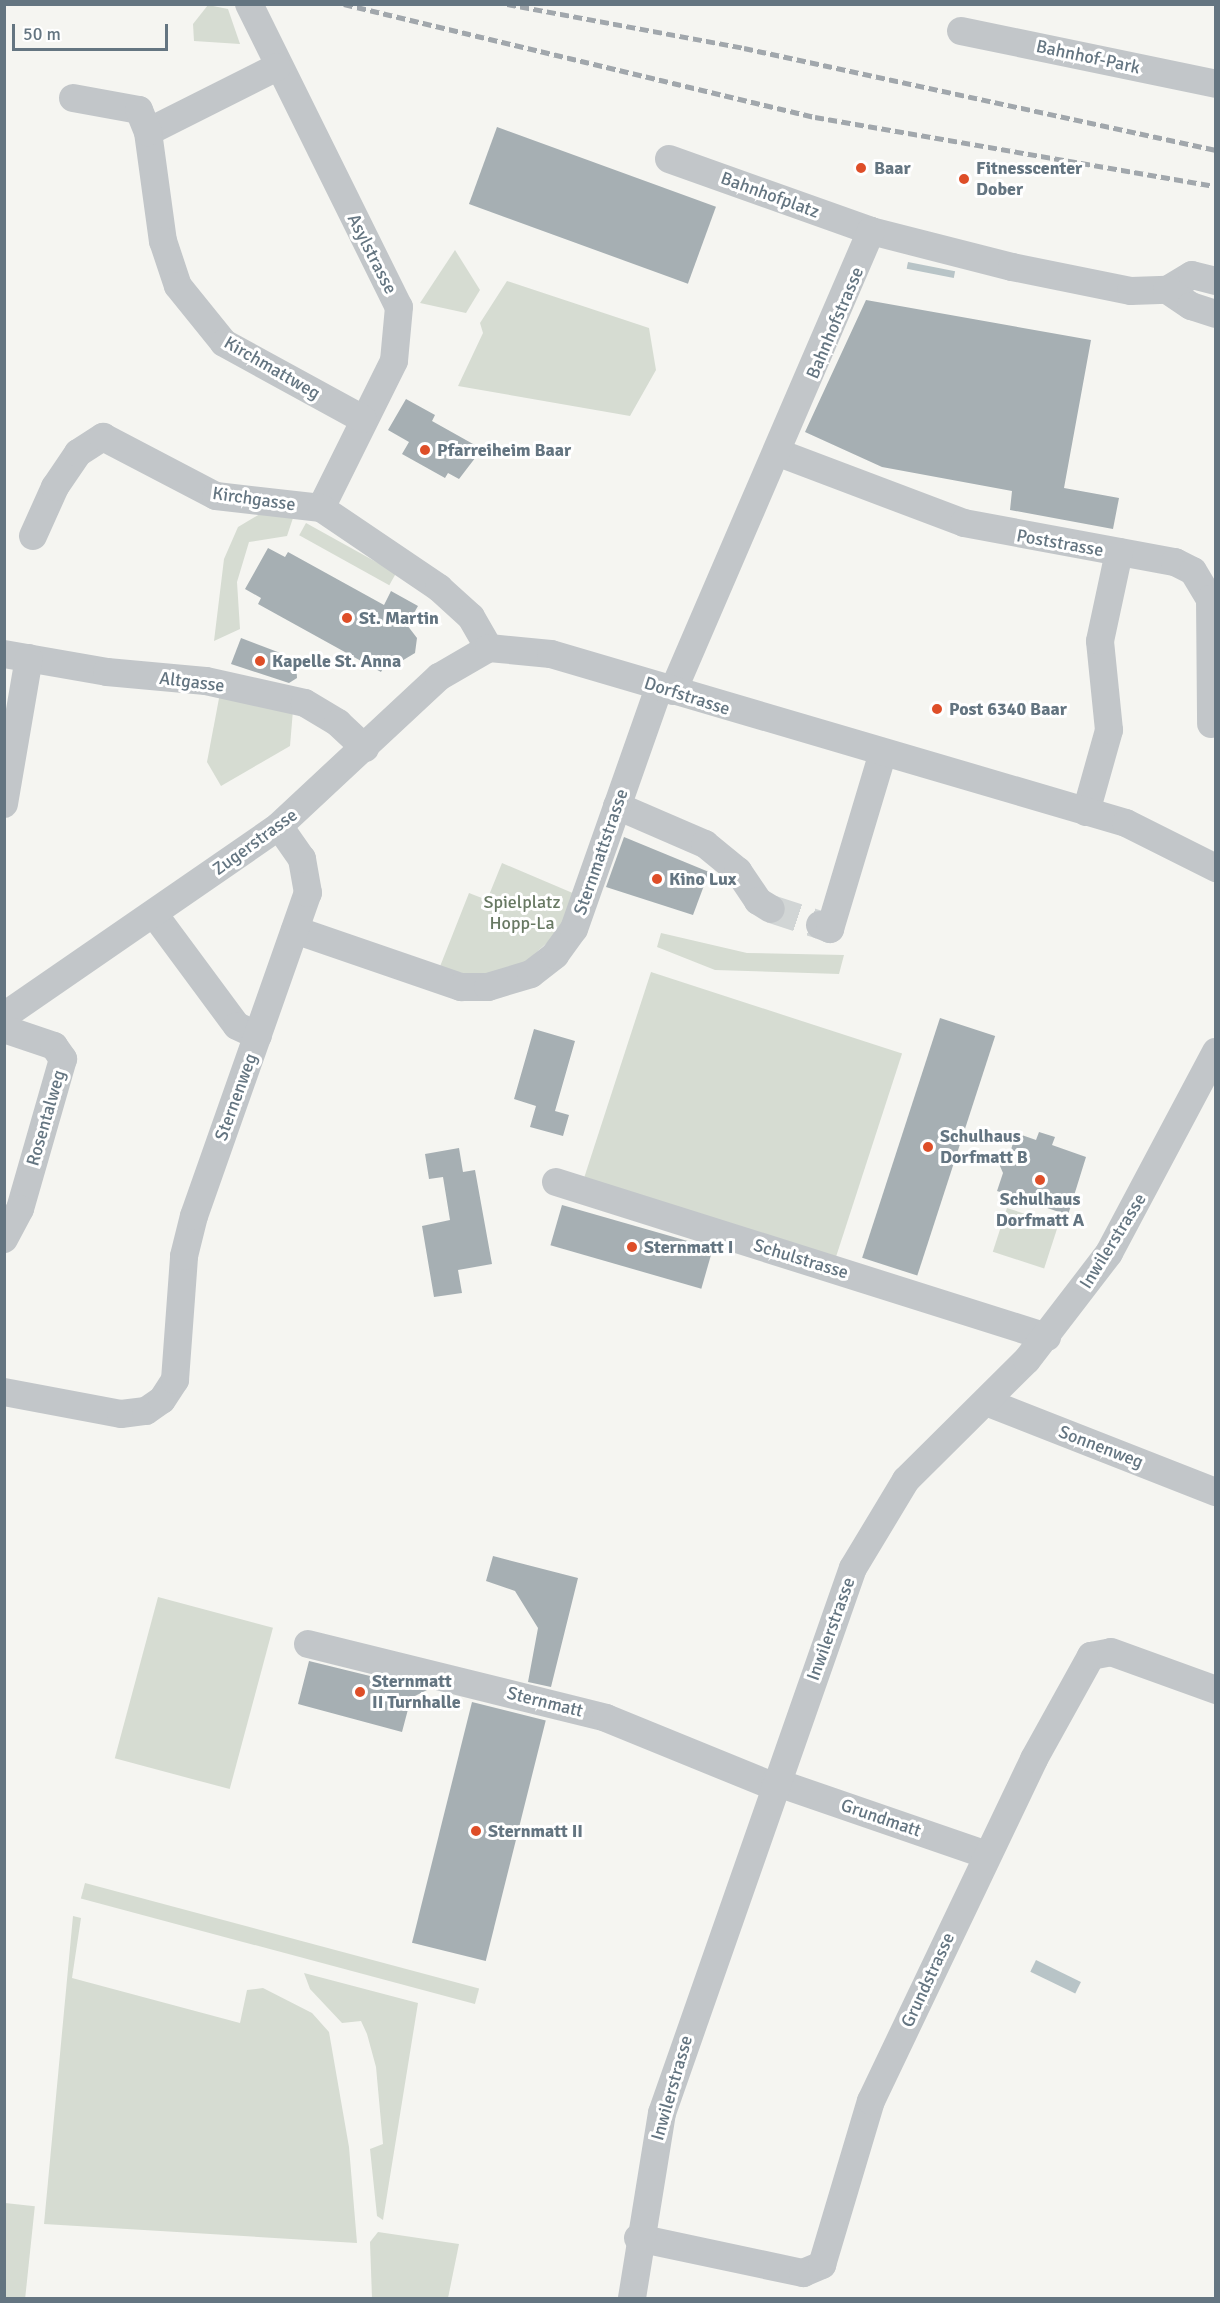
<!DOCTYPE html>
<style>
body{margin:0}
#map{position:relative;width:1220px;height:2303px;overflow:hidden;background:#f5f5f1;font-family:Signika,sans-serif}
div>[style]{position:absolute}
.green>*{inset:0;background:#d6dcd2;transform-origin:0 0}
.water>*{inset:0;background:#b8c4c7;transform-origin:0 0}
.building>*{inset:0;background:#a6afb3;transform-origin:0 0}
.minor-tunnel>*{height:28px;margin-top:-14px;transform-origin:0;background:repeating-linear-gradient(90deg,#d1d5d5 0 28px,transparent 0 42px)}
.minor>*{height:28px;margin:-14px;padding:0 14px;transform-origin:14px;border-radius:14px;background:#c2c6c9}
.rail>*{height:4.5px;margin-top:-2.25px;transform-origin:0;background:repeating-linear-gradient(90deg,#a1a7ac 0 9px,transparent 0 13.5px)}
.dots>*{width:16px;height:16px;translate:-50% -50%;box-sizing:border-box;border:3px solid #fff;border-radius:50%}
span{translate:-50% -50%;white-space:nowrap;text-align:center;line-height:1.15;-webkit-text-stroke:6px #fff;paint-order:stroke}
.street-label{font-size:18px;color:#647581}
.poi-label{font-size:18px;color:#647581;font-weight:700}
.left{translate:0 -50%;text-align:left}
.park-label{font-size:18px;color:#687963}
.frame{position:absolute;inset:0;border:6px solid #647581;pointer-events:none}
.scale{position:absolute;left:12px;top:24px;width:156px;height:27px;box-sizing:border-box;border:3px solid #647581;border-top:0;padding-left:8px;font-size:18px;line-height:21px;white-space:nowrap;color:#647581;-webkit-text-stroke:4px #fff;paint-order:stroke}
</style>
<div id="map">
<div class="green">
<i style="clip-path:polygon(208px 5px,228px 9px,240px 44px,194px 41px,193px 24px)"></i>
<i style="clip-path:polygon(455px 250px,480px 290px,466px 313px,420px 303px)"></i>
<i style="clip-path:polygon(507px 281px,649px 328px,656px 370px,630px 416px,458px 386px,483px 333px,480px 323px)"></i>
<i style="clip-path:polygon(260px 514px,293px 518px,287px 536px,249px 542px,237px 582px,240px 629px,214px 641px,224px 559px,238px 527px)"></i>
<i style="left:306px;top:523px;width:103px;height:14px;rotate:29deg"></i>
<i style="clip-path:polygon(220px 693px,293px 710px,290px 746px,221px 786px,207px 762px)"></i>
<i style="clip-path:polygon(502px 863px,575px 894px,557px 934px,522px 965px,480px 976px,439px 969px,469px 893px,487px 900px)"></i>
<i style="clip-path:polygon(661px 933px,747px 953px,844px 955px,839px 974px,715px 970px,657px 947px)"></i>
<i style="left:651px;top:972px;width:264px;height:219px;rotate:18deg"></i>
<i style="left:1007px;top:1208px;width:54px;height:46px;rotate:18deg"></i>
<i style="left:158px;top:1597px;width:119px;height:167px;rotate:15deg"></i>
<i style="left:85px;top:1883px;width:408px;height:16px;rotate:15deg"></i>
<i style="clip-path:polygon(73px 1916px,81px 1918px,72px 1978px,240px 2023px,247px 1990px,263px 1988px,312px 2013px,329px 2032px,349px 2147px,357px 2243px,44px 2224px)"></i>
<i style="clip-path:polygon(304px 1973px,418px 2003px,383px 2220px,377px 2216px,370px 2149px,383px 2144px,376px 2067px,367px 2034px,361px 2021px,342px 2023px,310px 1989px)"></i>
<i style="left:5px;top:2203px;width:30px;height:95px;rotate:6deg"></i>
<i style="clip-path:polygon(378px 2232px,459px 2244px,448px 2298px,372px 2298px,370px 2242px)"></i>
</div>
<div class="water">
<i style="left:908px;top:262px;width:48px;height:7px;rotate:11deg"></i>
<i style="left:1036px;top:1960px;width:50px;height:13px;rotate:26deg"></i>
</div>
<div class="building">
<i style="left:497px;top:127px;width:233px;height:82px;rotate:20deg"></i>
<i style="clip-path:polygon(866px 300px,1091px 340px,1064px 488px,1119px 498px,1113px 529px,1010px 510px,1012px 491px,882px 467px,805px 432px)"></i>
<i style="clip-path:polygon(406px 399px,435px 415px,432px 421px,482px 449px,459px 479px,448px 473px,445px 478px,402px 454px,409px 442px,388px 430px)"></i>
<i style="clip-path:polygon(268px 548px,285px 557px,288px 552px,384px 605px,391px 591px,418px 606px,407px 625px,417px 638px,415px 653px,400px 662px,389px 657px,381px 672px,258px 604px,261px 598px,245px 589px)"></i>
<i style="clip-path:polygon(241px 638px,283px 654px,296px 664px,297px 678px,289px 683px,231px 664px)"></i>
<i style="clip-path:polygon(624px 837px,709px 872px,693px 915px,606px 887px)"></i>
<i style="left:940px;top:1018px;width:58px;height:252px;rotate:18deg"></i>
<i style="clip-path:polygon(534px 1029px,575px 1041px,555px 1111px,569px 1115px,563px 1136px,530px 1127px,536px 1106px,514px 1099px)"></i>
<i style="clip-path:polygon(1039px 1132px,1055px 1137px,1052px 1145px,1086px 1157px,1068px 1215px,997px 1191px,1003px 1173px,996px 1157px,1010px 1153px,1016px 1133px,1036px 1140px)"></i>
<i style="clip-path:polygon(459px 1148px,463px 1172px,475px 1170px,492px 1264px,458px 1270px,462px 1293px,434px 1297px,422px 1226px,450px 1220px,443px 1177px,429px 1179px,425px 1154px)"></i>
<i style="left:562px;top:1205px;width:157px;height:42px;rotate:16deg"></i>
<i style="clip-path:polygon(493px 1556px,578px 1578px,551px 1687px,528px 1682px,538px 1628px,515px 1591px,486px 1581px)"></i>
<i style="clip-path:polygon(309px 1661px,427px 1690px,411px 1698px,402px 1732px,298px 1704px)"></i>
<i style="left:472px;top:1702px;width:76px;height:248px;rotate:14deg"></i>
</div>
<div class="minor-tunnel">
<i style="left:771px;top:909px;width:52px;rotate:18.1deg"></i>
</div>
<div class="minor">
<i style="left:249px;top:4px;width:338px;rotate:63.7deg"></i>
<i style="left:399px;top:307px;width:54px;rotate:95.3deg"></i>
<i style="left:394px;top:361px;width:164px;rotate:116.4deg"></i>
<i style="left:961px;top:31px;width:260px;rotate:11.7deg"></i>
<i style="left:277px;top:67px;width:144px;rotate:153.3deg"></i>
<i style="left:148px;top:132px;width:110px;rotate:82.2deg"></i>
<i style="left:163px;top:241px;width:47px;rotate:71.6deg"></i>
<i style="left:178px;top:286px;width:73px;rotate:51.1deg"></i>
<i style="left:224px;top:343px;width:158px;rotate:28.7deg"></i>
<i style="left:73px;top:98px;width:67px;rotate:10.3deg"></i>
<i style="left:139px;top:110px;width:24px;rotate:68deg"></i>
<i style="left:669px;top:159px;width:214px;rotate:19.6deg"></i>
<i style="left:871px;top:231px;width:146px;rotate:14.3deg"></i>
<i style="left:1012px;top:267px;width:121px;rotate:11.4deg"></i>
<i style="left:1131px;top:291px;width:36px;rotate:-2deg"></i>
<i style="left:1167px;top:290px;width:29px;rotate:-31deg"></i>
<i style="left:1192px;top:275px;width:25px;rotate:14deg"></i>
<i style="left:1167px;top:290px;width:29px;rotate:34deg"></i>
<i style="left:1191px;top:306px;width:26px;rotate:18deg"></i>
<i style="left:779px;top:453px;width:198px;rotate:20.7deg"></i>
<i style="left:964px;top:523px;width:215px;rotate:10.5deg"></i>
<i style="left:1175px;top:562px;width:20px;rotate:27deg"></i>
<i style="left:1193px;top:571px;width:33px;rotate:59deg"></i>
<i style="left:1210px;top:599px;width:125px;rotate:89.5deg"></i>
<i style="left:33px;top:536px;width:54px;rotate:-65.8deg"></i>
<i style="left:55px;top:487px;width:41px;rotate:-55.9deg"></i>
<i style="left:78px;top:453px;width:30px;rotate:-33deg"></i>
<i style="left:103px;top:437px;width:127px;rotate:27.6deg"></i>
<i style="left:216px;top:496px;width:106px;rotate:6.5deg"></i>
<i style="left:321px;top:508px;width:143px;rotate:34.1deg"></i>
<i style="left:439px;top:588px;width:43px;rotate:42.2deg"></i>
<i style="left:471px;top:617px;width:36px;rotate:60deg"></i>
<i style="left:4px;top:654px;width:105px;rotate:9.9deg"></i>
<i style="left:107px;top:672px;width:99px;rotate:5.2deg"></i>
<i style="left:206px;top:681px;width:101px;rotate:12.5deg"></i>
<i style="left:305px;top:703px;width:39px;rotate:31deg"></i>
<i style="left:338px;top:723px;width:37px;rotate:43deg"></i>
<i style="left:673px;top:691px;width:501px;rotate:-66.71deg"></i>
<i style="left:4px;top:804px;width:148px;rotate:-80.3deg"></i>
<i style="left:617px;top:806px;width:96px;rotate:23.4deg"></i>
<i style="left:705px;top:844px;width:43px;rotate:39.3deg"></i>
<i style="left:738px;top:871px;width:36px;rotate:56deg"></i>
<i style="left:758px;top:901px;width:15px;rotate:32deg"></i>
<i style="left:1086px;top:812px;width:85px;rotate:-74.3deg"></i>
<i style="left:1109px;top:730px;width:89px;rotate:-95.8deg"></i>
<i style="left:1100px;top:641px;width:91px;rotate:-77.9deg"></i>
<i style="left:154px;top:914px;width:139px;rotate:53.5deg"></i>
<i style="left:237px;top:1026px;width:23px;rotate:25deg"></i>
<i style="left:820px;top:925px;width:11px;rotate:22deg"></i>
<i style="left:830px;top:929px;width:181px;rotate:-73.3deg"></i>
<i style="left:295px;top:930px;width:176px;rotate:19deg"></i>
<i style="left:461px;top:987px;width:27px"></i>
<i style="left:488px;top:987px;width:45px;rotate:-16.8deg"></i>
<i style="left:531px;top:974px;width:31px;rotate:-38deg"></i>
<i style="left:555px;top:955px;width:32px;rotate:-54deg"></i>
<i style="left:574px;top:929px;width:256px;rotate:-70.6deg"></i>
<i style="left:4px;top:1016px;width:334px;rotate:-34.6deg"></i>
<i style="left:279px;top:826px;width:219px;rotate:-43deg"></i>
<i style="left:439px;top:677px;width:58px;rotate:-30.1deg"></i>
<i style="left:489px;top:648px;width:62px;rotate:5.5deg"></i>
<i style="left:551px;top:654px;width:599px;rotate:16.38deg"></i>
<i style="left:1126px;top:823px;width:101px;rotate:26.6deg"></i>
<i style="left:4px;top:1029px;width:53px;rotate:18.8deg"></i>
<i style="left:54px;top:1046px;width:16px;rotate:55deg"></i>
<i style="left:63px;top:1059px;width:156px;rotate:106deg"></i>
<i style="left:20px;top:1209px;width:34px;rotate:118deg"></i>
<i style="left:556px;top:1182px;width:515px;rotate:17.52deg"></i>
<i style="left:4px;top:1392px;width:119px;rotate:10.6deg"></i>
<i style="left:121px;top:1414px;width:25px;rotate:-7deg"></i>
<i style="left:146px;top:1411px;width:19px;rotate:-35deg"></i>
<i style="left:162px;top:1400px;width:24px;rotate:-57deg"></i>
<i style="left:175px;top:1380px;width:124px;rotate:-85.8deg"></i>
<i style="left:184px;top:1256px;width:41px;rotate:-76deg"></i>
<i style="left:194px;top:1216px;width:343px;rotate:-70.6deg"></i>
<i style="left:308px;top:893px;width:35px;rotate:-100deg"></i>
<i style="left:302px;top:859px;width:40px;rotate:-124.9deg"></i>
<i style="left:986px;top:1402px;width:247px;rotate:21.4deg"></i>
<i style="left:308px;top:1644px;width:307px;rotate:13.9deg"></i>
<i style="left:606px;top:1718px;width:180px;rotate:22.2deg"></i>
<i style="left:775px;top:1782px;width:224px;rotate:19deg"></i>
<i style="left:638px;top:2238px;width:169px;rotate:12deg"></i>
<i style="left:803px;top:2273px;width:21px;rotate:-23deg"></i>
<i style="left:822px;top:2265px;width:171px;rotate:-73.4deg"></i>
<i style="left:871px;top:2101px;width:379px;rotate:-64.5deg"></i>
<i style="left:1034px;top:1759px;width:118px;rotate:-61deg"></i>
<i style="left:1091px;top:1656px;width:20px;rotate:-11deg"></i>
<i style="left:1111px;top:1652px;width:112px;rotate:19.9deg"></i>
<i style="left:632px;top:2298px;width:187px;rotate:-80.8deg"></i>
<i style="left:662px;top:2113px;width:577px;rotate:-70.69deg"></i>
<i style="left:853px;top:1568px;width:103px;rotate:-58.9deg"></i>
<i style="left:906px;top:1480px;width:170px;rotate:-44.8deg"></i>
<i style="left:1027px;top:1360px;width:135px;rotate:-52.5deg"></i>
<i style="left:1109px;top:1253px;width:228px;rotate:-62deg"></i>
</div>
<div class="rail">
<i style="left:344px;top:4px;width:484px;rotate:13.5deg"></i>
<i style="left:815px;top:117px;width:407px;rotate:9.8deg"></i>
<i style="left:507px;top:4px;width:241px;rotate:10.5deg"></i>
<i style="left:744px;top:48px;width:483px;rotate:12.2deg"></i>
</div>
<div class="dots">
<i style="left:861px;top:168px;background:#de4e28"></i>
<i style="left:964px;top:179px;background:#de4e28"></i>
<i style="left:425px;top:450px;background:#de4e28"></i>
<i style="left:347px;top:618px;background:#de4e28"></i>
<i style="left:260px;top:661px;background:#de4e28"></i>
<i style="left:937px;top:709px;background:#de4e28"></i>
<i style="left:657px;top:879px;background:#de4e28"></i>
<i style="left:928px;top:1147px;background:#de4e28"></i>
<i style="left:1040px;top:1180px;background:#de4e28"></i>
<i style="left:632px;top:1247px;background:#de4e28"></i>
<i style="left:360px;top:1692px;background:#de4e28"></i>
<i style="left:476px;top:1831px;background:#de4e28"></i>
</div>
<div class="street-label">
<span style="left:1088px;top:57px;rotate:12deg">Bahnhof-Park</span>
<span style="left:770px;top:195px;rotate:20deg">Bahnhofplatz</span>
<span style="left:372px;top:254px;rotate:63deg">Asylstrasse</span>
<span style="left:835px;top:323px;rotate:-67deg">Bahnhofstrasse</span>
<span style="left:272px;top:368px;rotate:30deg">Kirchmattweg</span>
<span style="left:254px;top:499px;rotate:8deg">Kirchgasse</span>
<span style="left:1060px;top:543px;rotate:10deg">Poststrasse</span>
<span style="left:192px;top:682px;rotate:7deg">Altgasse</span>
<span style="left:687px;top:696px;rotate:18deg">Dorfstrasse</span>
<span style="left:255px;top:842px;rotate:-36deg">Zugerstrasse</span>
<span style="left:601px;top:852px;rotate:-71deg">Sternmattstrasse</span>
<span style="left:236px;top:1097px;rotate:-70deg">Sternenweg</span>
<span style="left:46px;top:1118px;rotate:-74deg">Rosentalweg</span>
<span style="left:1113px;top:1241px;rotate:-58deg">Inwilerstrasse</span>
<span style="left:801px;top:1259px;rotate:17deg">Schulstrasse</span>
<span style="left:1101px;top:1447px;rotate:21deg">Sonnenweg</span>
<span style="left:831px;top:1629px;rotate:-70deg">Inwilerstrasse</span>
<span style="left:545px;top:1702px;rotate:14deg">Sternmatt</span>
<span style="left:881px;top:1818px;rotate:19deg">Grundmatt</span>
<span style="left:928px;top:1980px;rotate:-65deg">Grundstrasse</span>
<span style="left:672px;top:2088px;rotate:-74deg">Inwilerstrasse</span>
</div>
<div class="poi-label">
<span class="left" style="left:874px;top:168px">Baar</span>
<span class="left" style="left:976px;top:179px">Fitnesscenter<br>Dober</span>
<span class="left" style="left:437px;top:450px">Pfarreiheim Baar</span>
<span class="left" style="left:359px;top:618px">St. Martin</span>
<span class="left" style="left:272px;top:661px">Kapelle St. Anna</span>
<span class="left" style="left:949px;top:709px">Post 6340 Baar</span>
<span class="left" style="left:669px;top:879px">Kino Lux</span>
<span class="left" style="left:940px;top:1147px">Schulhaus<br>Dorfmatt B</span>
<span style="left:1040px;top:1210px">Schulhaus<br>Dorfmatt A</span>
<span class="left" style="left:644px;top:1247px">Sternmatt I</span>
<span class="left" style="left:372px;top:1692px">Sternmatt<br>II Turnhalle</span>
<span class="left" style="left:488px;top:1831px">Sternmatt II</span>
</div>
<div class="park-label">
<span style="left:522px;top:913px">Spielplatz<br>Hopp-La</span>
</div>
<div class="frame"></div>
<div class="scale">50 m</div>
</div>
